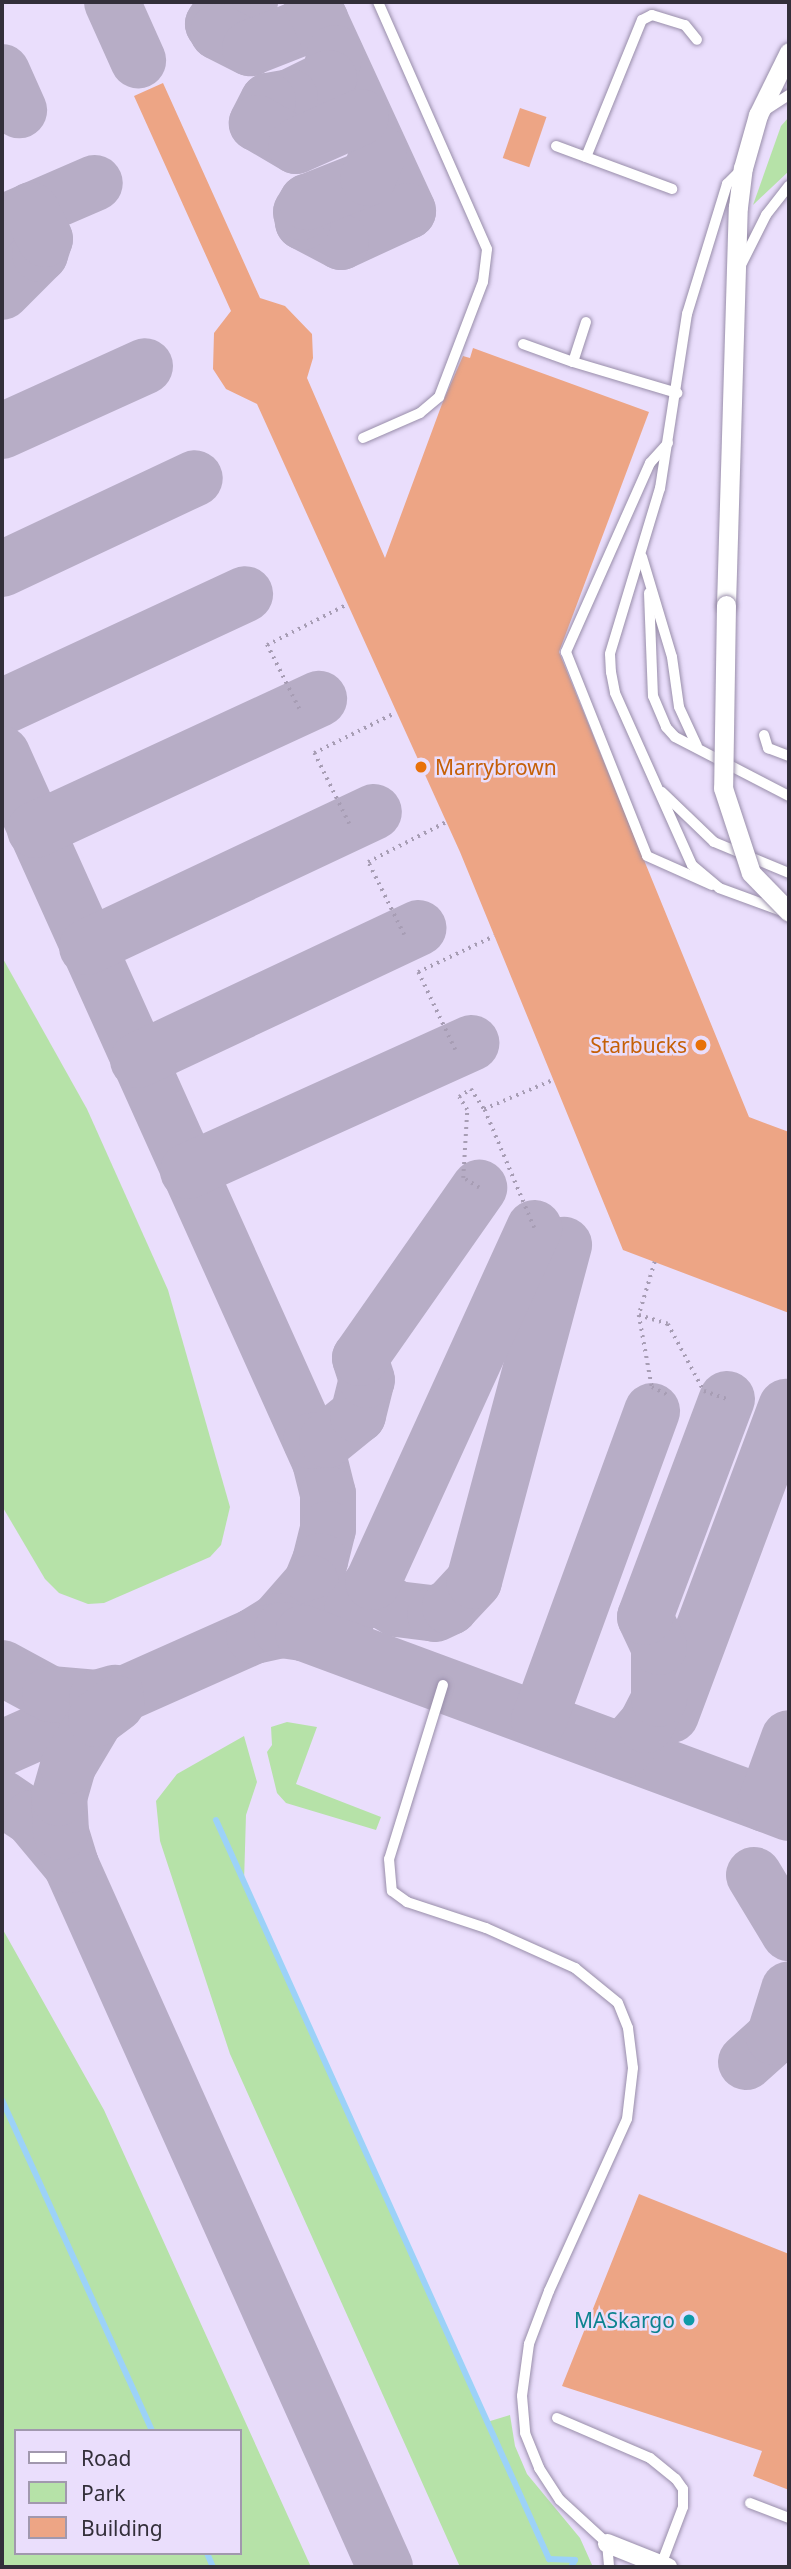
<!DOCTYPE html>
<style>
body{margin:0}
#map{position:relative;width:791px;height:2569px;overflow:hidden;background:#eadefc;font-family:"Noto Sans",sans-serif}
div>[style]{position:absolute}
.green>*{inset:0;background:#b6e2a8}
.stream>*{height:6px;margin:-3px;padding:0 3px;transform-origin:3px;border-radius:3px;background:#9cd2f8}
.taxiway>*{height:56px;margin:-28px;padding:0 28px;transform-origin:28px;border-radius:28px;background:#b7adc6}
.building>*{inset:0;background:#eda585;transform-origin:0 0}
.path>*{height:3.5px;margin-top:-1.75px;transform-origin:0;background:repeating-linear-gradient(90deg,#a79db4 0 2px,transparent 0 7px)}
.roads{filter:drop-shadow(0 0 2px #998eaa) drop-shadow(0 0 2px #998eaa)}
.service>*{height:10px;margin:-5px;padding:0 5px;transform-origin:5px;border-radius:5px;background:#fff}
.minor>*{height:19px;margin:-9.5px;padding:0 9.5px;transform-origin:9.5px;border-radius:9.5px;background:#fff}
.bridges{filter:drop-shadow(0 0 2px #998eaa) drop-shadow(0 0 2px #998eaa)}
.minor-bridge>*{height:19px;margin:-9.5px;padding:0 9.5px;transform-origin:9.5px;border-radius:9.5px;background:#fff}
.dots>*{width:19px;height:19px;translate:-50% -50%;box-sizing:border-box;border:4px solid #eadefc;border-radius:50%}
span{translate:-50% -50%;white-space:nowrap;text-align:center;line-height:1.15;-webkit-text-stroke:5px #eadefc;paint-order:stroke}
.food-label{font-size:21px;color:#c56008}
.left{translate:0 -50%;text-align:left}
.right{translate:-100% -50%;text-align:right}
.culture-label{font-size:21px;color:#0d838f}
.frame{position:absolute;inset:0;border:4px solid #332f3a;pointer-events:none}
.legend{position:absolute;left:14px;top:2429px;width:228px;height:126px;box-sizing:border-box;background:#eadefc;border:2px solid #a198ae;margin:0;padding:9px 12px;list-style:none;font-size:21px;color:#332f3a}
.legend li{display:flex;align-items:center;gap:14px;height:35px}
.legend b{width:35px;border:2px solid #a198ae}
</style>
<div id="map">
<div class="green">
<i style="clip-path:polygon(789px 117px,789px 171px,753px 205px,781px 126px)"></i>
<i style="clip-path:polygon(2px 957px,87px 1109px,168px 1290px,230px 1507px,221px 1545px,210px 1557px,104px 1603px,88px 1604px,59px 1593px,45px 1579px,2px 1506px)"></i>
<i style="clip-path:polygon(287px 1722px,317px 1727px,296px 1784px,381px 1817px,376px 1830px,286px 1803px,277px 1793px,267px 1752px,272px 1745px,271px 1727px)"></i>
<i style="clip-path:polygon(244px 1736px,257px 1782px,246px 1815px,244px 1882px,487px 2422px,510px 2415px,515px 2446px,527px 2474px,580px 2538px,593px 2567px,460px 2567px,230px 2054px,160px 1841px,156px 1801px,177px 1774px)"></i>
<i style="clip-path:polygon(evenodd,2px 1928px,104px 2110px,311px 2567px,2px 2567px,2px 1928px,16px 2431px,240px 2431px,240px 2553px,16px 2553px,16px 2431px)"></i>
</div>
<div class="stream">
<i style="left:216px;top:1820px;width:811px;rotate:65.74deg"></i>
<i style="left:549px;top:2559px;width:26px;rotate:2deg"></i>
<i style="left:575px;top:2560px;width:8px;rotate:120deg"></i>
<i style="left:2px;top:2100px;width:363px;rotate:65.6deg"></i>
<i style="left:207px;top:2553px;width:15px;rotate:67deg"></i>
</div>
<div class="taxiway">
<i style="left:112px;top:2px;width:64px;rotate:65.9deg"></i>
<i style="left:250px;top:2px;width:28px;rotate:165deg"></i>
<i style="left:223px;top:9px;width:18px;rotate:124deg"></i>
<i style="left:213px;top:24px;width:9px;rotate:58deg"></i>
<i style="left:218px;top:32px;width:36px;rotate:27deg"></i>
<i style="left:250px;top:48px;width:76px;rotate:-21.5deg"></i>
<i style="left:312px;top:2px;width:230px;rotate:65.3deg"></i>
<i style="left:408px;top:211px;width:74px;rotate:155.2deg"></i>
<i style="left:341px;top:242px;width:43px;rotate:-152.2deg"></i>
<i style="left:303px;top:222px;width:10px;rotate:-101deg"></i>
<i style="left:301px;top:212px;width:12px;rotate:-59deg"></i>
<i style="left:307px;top:202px;width:66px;rotate:-21.5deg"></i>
<i style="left:368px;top:178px;width:28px;rotate:-67deg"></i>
<i style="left:335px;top:53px;width:26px;rotate:103deg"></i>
<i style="left:329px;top:78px;width:43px;rotate:154deg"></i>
<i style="left:290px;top:97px;width:22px;rotate:170deg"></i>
<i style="left:268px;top:101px;width:25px;rotate:117deg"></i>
<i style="left:257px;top:123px;width:45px;rotate:30.5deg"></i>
<i style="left:296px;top:146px;width:71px;rotate:-24deg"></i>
<i style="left:2px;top:72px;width:42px;rotate:65.9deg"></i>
<i style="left:2px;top:223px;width:101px;rotate:-23.3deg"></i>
<i style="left:2px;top:292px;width:54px;rotate:-45deg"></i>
<i style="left:40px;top:254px;width:16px;rotate:-72deg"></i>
<i style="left:45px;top:239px;width:32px;rotate:-116deg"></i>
<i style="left:2px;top:431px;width:157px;rotate:-24.4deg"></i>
<i style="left:2px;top:569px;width:213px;rotate:-25.2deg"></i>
<i style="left:2px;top:707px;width:268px;rotate:-24.9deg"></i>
<i style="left:2px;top:754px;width:776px;rotate:65.81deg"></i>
<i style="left:320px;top:1462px;width:33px;rotate:76deg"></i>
<i style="left:328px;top:1494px;width:35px;rotate:90deg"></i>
<i style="left:328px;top:1529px;width:33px;rotate:104deg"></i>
<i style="left:320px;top:1561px;width:24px;rotate:112deg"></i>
<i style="left:311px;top:1583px;width:50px;rotate:131deg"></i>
<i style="left:278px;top:1621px;width:28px;rotate:148deg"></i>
<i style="left:254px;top:1636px;width:276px;rotate:156deg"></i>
<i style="left:35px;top:830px;width:313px;rotate:-24.8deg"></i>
<i style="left:87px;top:947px;width:317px;rotate:-25.2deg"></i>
<i style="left:138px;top:1060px;width:310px;rotate:-25.2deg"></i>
<i style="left:188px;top:1171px;width:311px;rotate:-24.3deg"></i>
<i style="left:311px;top:1441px;width:16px;rotate:-4deg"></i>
<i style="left:327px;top:1440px;width:40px;rotate:-39deg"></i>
<i style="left:358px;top:1415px;width:36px;rotate:-76deg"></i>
<i style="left:367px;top:1380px;width:23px;rotate:-108deg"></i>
<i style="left:360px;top:1358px;width:208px;rotate:-55deg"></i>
<i style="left:380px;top:1599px;width:20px;rotate:30deg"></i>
<i style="left:397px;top:1609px;width:38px;rotate:7deg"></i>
<i style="left:435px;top:1614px;width:17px;rotate:-25deg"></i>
<i style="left:450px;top:1607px;width:35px;rotate:-47deg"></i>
<i style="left:474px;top:1581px;width:348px;rotate:-75deg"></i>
<i style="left:303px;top:1633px;width:35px;rotate:-18deg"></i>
<i style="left:336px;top:1622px;width:20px;rotate:-37deg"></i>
<i style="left:352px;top:1610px;width:35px;rotate:-53deg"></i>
<i style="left:373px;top:1582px;width:389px;rotate:-65.5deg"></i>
<i style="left:254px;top:1636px;width:29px;rotate:-12deg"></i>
<i style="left:282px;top:1630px;width:21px;rotate:8deg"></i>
<i style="left:303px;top:1633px;width:518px;rotate:20.32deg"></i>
<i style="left:2px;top:1668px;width:55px;rotate:28.4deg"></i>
<i style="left:50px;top:1694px;width:47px;rotate:4.9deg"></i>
<i style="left:97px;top:1698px;width:19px;rotate:-16deg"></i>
<i style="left:671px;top:1715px;width:329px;rotate:-69.5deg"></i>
<i style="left:539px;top:1720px;width:329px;rotate:-69.9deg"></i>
<i style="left:623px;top:1751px;width:35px;rotate:-49deg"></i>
<i style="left:646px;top:1725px;width:29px;rotate:-63deg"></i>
<i style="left:659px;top:1699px;width:52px;rotate:-90deg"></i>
<i style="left:659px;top:1647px;width:33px;rotate:-115deg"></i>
<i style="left:645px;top:1617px;width:233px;rotate:-69.4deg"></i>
<i style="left:2px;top:1798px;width:36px;rotate:34deg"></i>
<i style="left:32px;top:1818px;width:61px;rotate:50.3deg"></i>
<i style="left:71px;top:1865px;width:769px;rotate:65.9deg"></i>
<i style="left:765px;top:1804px;width:70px;rotate:-70deg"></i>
<i style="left:71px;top:1865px;width:34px;rotate:-107deg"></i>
<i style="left:61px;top:1832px;width:34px;rotate:-93deg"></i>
<i style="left:59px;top:1798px;width:33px;rotate:-74deg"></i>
<i style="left:68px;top:1766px;width:55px;rotate:-59.2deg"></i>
<i style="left:96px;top:1719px;width:26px;rotate:-37deg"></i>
<i style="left:754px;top:1875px;width:68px;rotate:58.9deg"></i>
<i style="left:746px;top:2062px;width:38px;rotate:-42deg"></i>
<i style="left:774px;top:2037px;width:50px;rotate:-72.6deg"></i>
</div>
<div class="building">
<i style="clip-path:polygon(163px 83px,260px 298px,285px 306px,312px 334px,313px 358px,307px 378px,385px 558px,442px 404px,463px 356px,470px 358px,473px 348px,649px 412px,559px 652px,749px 1117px,789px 1132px,789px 1313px,623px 1250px,460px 852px,257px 404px,226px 389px,213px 369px,214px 333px,231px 311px,134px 96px)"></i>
<i style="left:520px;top:108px;width:28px;height:53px;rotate:19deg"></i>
<i style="clip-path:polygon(639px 2194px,789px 2254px,789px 2490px,753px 2476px,762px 2451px,562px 2386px)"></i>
</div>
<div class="path">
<i style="left:299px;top:709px;width:72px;rotate:-116.6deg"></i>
<i style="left:267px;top:645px;width:89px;rotate:-26.9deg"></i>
<i style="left:349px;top:824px;width:79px;rotate:-116.2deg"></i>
<i style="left:314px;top:753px;width:90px;rotate:-26.3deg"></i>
<i style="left:404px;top:935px;width:81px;rotate:-116.3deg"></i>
<i style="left:368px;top:862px;width:88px;rotate:-27.1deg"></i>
<i style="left:455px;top:1050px;width:86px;rotate:-115.4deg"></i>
<i style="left:418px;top:972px;width:84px;rotate:-25.3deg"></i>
<i style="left:479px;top:1188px;width:19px;rotate:-148deg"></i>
<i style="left:463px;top:1178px;width:68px;rotate:-86.6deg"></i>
<i style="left:467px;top:1110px;width:15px;rotate:-122deg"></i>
<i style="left:459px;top:1097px;width:14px;rotate:-34deg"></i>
<i style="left:471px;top:1089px;width:24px;rotate:57deg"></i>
<i style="left:534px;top:1228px;width:129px;rotate:-112.8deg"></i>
<i style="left:484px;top:1109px;width:75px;rotate:-22.8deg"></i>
<i style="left:655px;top:1262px;width:55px;rotate:106.8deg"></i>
<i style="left:639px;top:1315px;width:30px;rotate:17deg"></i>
<i style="left:668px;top:1324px;width:76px;rotate:61.8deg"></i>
<i style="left:704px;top:1391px;width:24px;rotate:19deg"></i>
<i style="left:639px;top:1315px;width:73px;rotate:79.8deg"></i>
<i style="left:652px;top:1387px;width:20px;rotate:27deg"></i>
</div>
<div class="roads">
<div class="service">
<i style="left:764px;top:111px;width:30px;rotate:-33deg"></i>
<i style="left:556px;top:146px;width:124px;rotate:20.3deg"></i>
<i style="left:586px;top:157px;width:148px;rotate:-67.8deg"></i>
<i style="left:642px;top:20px;width:11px;rotate:-27deg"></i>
<i style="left:652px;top:15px;width:34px;rotate:17deg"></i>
<i style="left:685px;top:25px;width:19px;rotate:51deg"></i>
<i style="left:741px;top:170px;width:20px;rotate:135deg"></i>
<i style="left:727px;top:184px;width:136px;rotate:107.1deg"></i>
<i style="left:687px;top:314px;width:176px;rotate:98.8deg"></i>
<i style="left:660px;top:488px;width:173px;rotate:106.8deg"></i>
<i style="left:610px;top:654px;width:18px;rotate:87deg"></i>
<i style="left:611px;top:672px;width:21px;rotate:79deg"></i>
<i style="left:615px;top:693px;width:188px;rotate:65.9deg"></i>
<i style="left:692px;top:865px;width:35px;rotate:40deg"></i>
<i style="left:719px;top:888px;width:67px;rotate:20.1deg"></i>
<i style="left:742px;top:263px;width:54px;rotate:-63.4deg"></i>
<i style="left:766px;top:215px;width:37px;rotate:-52deg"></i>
<i style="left:586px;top:322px;width:42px;rotate:108deg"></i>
<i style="left:573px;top:362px;width:109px;rotate:16.6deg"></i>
<i style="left:523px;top:344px;width:53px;rotate:19.8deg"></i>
<i style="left:363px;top:438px;width:62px;rotate:-23.7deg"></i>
<i style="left:420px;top:413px;width:25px;rotate:-40deg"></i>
<i style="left:439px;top:397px;width:123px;rotate:-69.1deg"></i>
<i style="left:483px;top:282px;width:33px;rotate:-83deg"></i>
<i style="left:487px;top:249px;width:270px;rotate:-113.8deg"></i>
<i style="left:668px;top:443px;width:27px;rotate:132deg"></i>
<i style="left:650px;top:463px;width:207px;rotate:114deg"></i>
<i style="left:566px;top:652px;width:219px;rotate:68.3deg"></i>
<i style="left:647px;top:856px;width:71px;rotate:24deg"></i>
<i style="left:642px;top:557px;width:104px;rotate:73.3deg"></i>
<i style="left:672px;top:657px;width:50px;rotate:82deg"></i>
<i style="left:679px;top:707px;width:43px;rotate:65.2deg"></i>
<i style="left:649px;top:593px;width:103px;rotate:87.8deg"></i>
<i style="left:653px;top:696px;width:34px;rotate:67deg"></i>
<i style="left:666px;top:727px;width:13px;rotate:48deg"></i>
<i style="left:675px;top:737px;width:128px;rotate:27.4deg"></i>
<i style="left:764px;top:735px;width:14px;rotate:73deg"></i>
<i style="left:768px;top:748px;width:22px;rotate:21deg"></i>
<i style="left:662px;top:792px;width:72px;rotate:43.9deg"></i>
<i style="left:714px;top:842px;width:81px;rotate:22.5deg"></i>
<i style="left:443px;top:1685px;width:182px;rotate:107.2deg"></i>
<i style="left:389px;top:1859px;width:32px;rotate:85deg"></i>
<i style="left:392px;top:1891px;width:19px;rotate:36deg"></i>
<i style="left:407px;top:1902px;width:83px;rotate:18.2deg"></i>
<i style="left:486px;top:1928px;width:98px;rotate:24.2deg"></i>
<i style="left:575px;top:1968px;width:55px;rotate:39.1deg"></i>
<i style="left:618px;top:2003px;width:27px;rotate:68deg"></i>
<i style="left:628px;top:2028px;width:40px;rotate:82.9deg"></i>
<i style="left:633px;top:2068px;width:51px;rotate:96.7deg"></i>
<i style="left:627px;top:2119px;width:189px;rotate:114.4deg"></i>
<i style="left:549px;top:2291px;width:57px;rotate:110.7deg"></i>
<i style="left:529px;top:2344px;width:52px;rotate:97.7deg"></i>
<i style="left:522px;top:2396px;width:37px;rotate:85deg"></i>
<i style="left:525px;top:2433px;width:38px;rotate:68deg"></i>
<i style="left:539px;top:2468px;width:38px;rotate:57deg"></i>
<i style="left:560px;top:2500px;width:64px;rotate:42.5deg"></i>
<i style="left:607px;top:2543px;width:24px;rotate:85deg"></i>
<i style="left:557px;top:2418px;width:101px;rotate:23.3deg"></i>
<i style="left:650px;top:2458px;width:33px;rotate:39deg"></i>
<i style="left:676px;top:2479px;width:12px;rotate:55deg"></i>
<i style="left:683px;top:2489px;width:18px;rotate:90deg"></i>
<i style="left:683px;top:2507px;width:62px;rotate:110.8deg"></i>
<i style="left:750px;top:2503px;width:42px;rotate:21deg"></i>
</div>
<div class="minor">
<i style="left:726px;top:605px;width:398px;rotate:-88.3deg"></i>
<i style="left:738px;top:207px;width:39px;rotate:-83deg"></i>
<i style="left:743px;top:168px;width:55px;rotate:-74.2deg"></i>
<i style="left:758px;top:115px;width:70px;rotate:-63.8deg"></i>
<i style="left:607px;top:2543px;width:65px;rotate:21.8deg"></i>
</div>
</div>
<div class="bridges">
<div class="minor-bridge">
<i style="left:726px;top:605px;width:183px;rotate:90.9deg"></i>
<i style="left:723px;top:788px;width:89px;rotate:71.8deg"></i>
<i style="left:751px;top:873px;width:54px;rotate:45.7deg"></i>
</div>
</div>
<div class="dots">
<i style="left:421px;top:767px;background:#e8710a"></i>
<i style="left:701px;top:1045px;background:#e8710a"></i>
<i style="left:689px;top:2320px;background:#0f9aa8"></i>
</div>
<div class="food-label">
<span class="left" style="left:435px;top:767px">Marrybrown</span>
<span class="right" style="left:687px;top:1045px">Starbucks</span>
</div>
<div class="culture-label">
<span class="right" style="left:675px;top:2320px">MASkargo</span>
</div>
<div class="frame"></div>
<ul class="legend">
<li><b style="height:9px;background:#fff"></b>Road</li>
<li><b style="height:19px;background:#b6e2a8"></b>Park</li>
<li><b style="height:19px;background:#eda585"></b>Building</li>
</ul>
</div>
